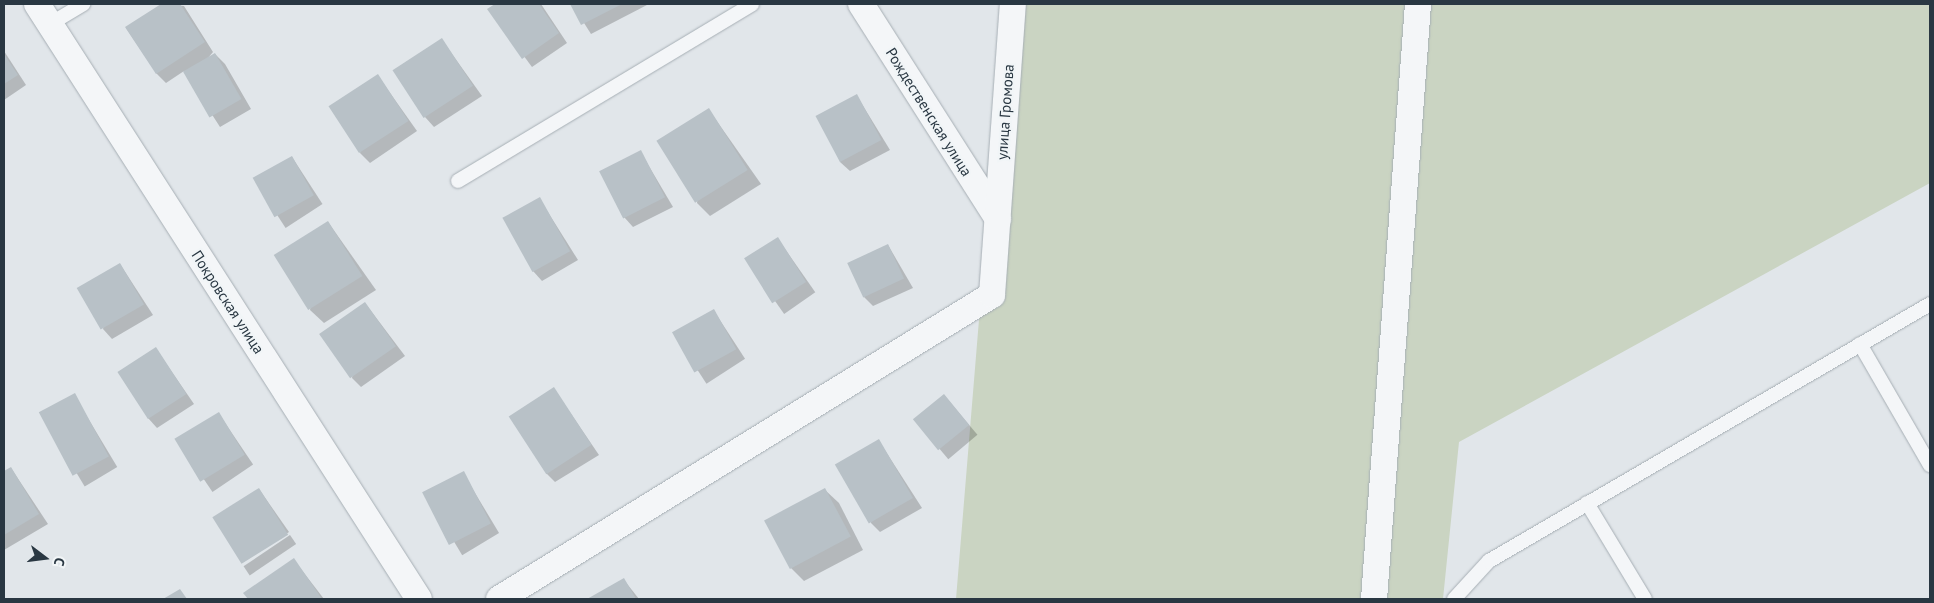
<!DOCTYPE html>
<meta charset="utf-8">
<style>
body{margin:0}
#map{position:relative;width:1934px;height:603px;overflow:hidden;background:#e1e6ea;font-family:"PT Sans",sans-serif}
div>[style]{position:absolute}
.green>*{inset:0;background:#cad4c2}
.shadow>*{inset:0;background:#0003;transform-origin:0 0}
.building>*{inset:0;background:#b8c1c7;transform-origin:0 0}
.roads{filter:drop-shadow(0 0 1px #a6aeb4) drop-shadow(0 0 1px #a6aeb4)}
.lane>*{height:14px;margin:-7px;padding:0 7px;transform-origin:7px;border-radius:7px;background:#f4f6f8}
.street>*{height:26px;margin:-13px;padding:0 13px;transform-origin:13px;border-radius:13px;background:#f4f6f8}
span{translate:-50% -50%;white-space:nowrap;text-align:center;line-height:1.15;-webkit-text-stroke:4.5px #f1f5f7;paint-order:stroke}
.street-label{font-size:15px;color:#293742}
.frame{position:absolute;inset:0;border:5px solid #293742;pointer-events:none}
.north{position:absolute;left:20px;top:533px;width:50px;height:50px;-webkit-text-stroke:4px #f1f5f7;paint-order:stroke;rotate:105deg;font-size:14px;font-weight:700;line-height:20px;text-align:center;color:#293742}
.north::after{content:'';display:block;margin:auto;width:18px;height:22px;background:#293742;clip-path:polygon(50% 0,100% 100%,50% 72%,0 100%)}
</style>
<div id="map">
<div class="green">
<i style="clip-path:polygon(1005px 4px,1930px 4px,1930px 183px,1459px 442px,1443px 599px,956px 599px)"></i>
</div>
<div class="shadow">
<i style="clip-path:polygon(163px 4px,184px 6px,213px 52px,207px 59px,215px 54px,225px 64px,251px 109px,220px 127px,184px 71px,166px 83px,157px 74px,126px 28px)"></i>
<i style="clip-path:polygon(497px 4px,541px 4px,567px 43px,532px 67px,489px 9px)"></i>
<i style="clip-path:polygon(572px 4px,646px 4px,647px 5px,591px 34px)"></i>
<i style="clip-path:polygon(442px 40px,482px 96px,434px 127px,425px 117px)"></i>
<i style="clip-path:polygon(4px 51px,26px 85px,4px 100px)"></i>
<i style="clip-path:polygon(378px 76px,417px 131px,370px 163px,360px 153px)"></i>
<i style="clip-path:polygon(857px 96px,890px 150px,850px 171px,840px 162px)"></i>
<i style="clip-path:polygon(709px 110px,761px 184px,710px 216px,697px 203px)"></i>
<i style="clip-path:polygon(640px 151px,673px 207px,633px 227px,624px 217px)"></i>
<i style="left:292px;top:157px;width:56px;height:44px;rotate:57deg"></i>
<i style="clip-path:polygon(539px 198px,578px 260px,542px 281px,533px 271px)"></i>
<i style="clip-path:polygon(328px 222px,376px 290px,324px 323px,310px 310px)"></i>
<i style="left:778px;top:239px;width:65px;height:38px;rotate:55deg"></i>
<i style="clip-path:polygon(888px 245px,913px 288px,873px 306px,864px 297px)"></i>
<i style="clip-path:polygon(120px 264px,153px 315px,112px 339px,103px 329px)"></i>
<i style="clip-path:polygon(365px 303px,405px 356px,361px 387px,352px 378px)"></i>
<i style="left:714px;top:311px;width:57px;height:46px;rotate:57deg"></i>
<i style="clip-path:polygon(156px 349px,194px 404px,157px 428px,148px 418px)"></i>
<i style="clip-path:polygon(554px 389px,599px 455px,555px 482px,546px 473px)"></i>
<i style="left:74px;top:395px;width:84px;height:38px;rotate:59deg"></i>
<i style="left:944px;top:395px;width:52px;height:38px;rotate:50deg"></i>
<i style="left:219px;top:414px;width:61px;height:49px;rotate:56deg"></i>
<i style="clip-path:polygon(879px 441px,922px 508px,880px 532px,871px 523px)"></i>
<i style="clip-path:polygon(11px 468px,48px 524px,4px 550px,4px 473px)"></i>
<i style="left:463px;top:473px;width:70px;height:43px;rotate:59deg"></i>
<i style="clip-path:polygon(259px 489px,289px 532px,242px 563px,241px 562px)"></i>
<i style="clip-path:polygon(825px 490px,839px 503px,863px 550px,804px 581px,791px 568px)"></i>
<i style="left:290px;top:535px;width:11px;height:56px;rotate:56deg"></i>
<i style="clip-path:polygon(294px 560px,324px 599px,249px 599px,245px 593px)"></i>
<i style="clip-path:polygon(624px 580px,639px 599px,590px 599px)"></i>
</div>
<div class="building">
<i style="clip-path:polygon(161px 4px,180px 4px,205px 42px,156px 74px,125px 27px)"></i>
<i style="clip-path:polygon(495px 4px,539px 4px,559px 33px,522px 59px,487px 9px)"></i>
<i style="clip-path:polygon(570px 4px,622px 4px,581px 25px)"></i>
<i style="left:442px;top:38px;width:57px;height:59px;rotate:57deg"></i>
<i style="left:215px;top:53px;width:53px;height:37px;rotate:60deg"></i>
<i style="clip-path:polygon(4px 54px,18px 75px,4px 84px)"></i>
<i style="left:378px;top:74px;width:56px;height:59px;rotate:57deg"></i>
<i style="left:857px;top:94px;width:52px;height:47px;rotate:62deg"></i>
<i style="left:709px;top:108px;width:73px;height:62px;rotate:58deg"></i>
<i style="left:641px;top:150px;width:53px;height:47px;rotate:63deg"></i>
<i style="left:292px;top:156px;width:45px;height:45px;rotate:61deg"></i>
<i style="left:540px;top:197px;width:62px;height:43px;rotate:61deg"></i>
<i style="left:328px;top:221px;width:65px;height:64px;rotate:58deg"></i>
<i style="left:778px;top:237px;width:53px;height:40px;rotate:58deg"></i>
<i style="left:888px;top:244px;width:38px;height:45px;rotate:65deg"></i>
<i style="left:120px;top:263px;width:48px;height:50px;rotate:60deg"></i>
<i style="left:365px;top:302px;width:54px;height:56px;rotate:55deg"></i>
<i style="left:714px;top:309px;width:46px;height:48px;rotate:61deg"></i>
<i style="left:156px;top:347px;width:56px;height:46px;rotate:57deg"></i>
<i style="left:554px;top:387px;width:69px;height:54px;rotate:57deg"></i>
<i style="left:75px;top:393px;width:72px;height:41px;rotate:62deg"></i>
<i style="left:944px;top:394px;width:40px;height:40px;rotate:51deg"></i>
<i style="left:219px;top:412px;width:50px;height:52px;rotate:59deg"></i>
<i style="left:879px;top:439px;width:68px;height:51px;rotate:60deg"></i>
<i style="clip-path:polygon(11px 467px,39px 514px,4px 535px,4px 471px)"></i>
<i style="left:464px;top:471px;width:59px;height:47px;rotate:63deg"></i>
<i style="left:259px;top:488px;width:55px;height:55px;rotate:58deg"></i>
<i style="left:825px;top:488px;width:55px;height:69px;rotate:62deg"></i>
<i style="clip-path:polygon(294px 558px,322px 599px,248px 599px,243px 593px)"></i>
<i style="clip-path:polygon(624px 578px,636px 599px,587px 599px)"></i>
<i style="clip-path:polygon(180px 589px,187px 599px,163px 599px)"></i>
</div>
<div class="roads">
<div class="lane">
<i style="left:50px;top:24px;width:39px;rotate:-31deg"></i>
<i style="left:458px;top:181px;width:343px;rotate:-31deg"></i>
<i style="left:1860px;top:344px;width:140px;rotate:60deg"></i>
<i style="left:1587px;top:503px;width:112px;rotate:58.9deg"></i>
<i style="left:1454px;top:599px;width:52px;rotate:-47.4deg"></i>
<i style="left:1489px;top:561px;width:510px;rotate:-30.23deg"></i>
</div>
<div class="street">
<i style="left:37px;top:4px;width:707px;rotate:57.3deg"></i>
<i style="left:861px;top:4px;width:255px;rotate:57.5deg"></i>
<i style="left:499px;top:599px;width:579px;rotate:-31.66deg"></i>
<i style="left:992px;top:295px;width:292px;rotate:-85.9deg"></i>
<i style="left:1374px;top:599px;width:597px;rotate:-85.77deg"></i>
</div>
</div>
<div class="street-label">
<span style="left:929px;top:112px;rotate:58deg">Рождественская улица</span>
<span style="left:1005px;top:112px;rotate:-86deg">улица Громова</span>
<span style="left:228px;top:302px;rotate:57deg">Покровская улица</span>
</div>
<div class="frame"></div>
<div class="north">С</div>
</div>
